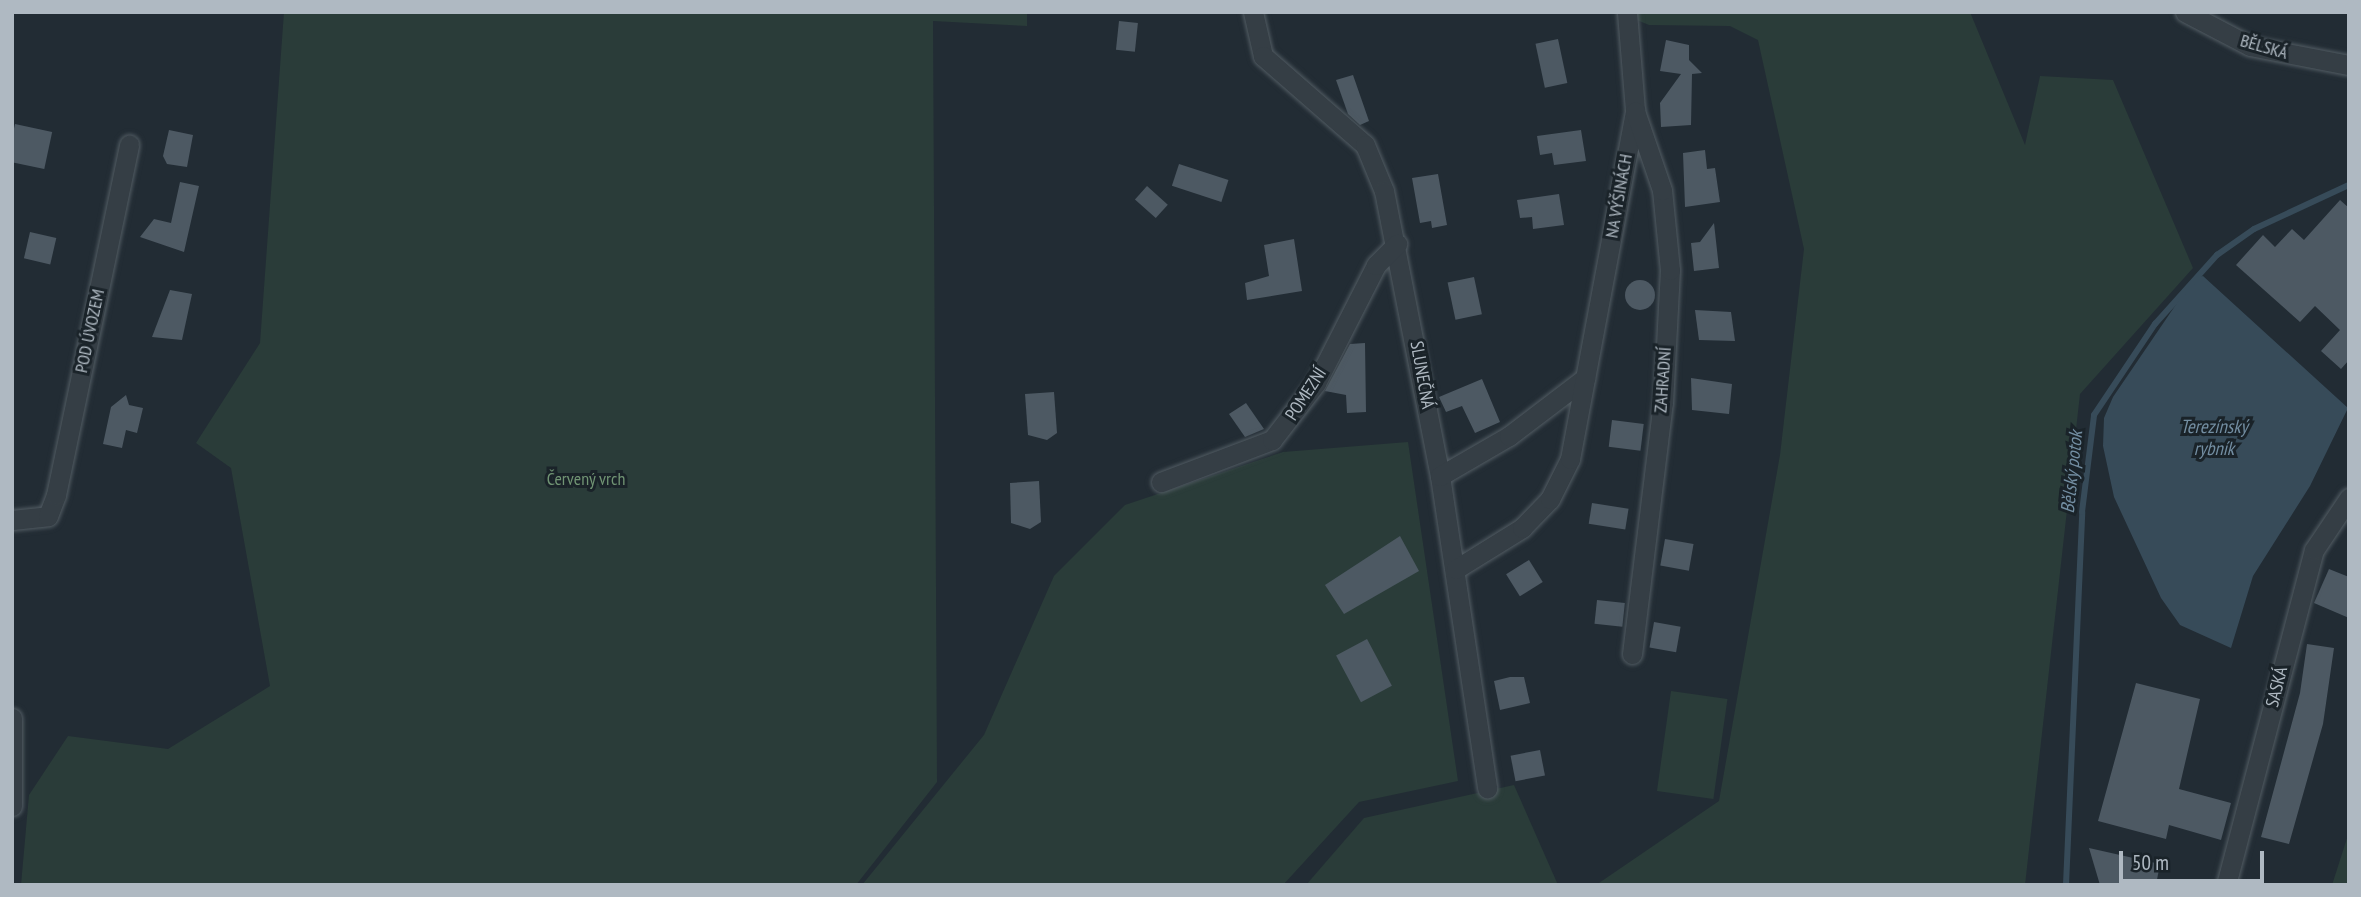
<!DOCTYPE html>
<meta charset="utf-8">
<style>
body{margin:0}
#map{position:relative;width:2361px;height:897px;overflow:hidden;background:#222c34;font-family:"PT Sans Narrow",sans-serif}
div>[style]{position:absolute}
.green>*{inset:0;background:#2a3c39;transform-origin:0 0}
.water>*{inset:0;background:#374b59}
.stream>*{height:6px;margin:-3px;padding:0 3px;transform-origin:3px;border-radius:3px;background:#374b59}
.building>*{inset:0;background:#4d5963;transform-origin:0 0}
.round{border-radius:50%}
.roads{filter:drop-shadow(0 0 2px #525c63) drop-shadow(0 0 2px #525c63)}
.street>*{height:19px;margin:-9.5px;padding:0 9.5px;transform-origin:9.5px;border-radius:9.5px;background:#353e45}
span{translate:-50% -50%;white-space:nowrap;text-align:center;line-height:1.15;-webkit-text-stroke:6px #1a2329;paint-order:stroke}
.street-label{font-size:18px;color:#afb9c2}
.park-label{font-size:18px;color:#719574}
.water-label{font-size:19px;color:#738ea2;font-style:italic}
.frame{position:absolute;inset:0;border:14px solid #afb9c2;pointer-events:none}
.scale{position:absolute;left:2119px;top:851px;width:145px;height:32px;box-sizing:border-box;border:4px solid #afb9c2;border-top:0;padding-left:9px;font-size:21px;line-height:24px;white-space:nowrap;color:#afb9c2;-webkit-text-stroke:5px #1a2329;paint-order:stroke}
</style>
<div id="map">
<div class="green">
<i style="clip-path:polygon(284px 12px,1027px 12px,1027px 26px,933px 21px,937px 782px,856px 885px,21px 885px,29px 795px,68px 736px,168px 749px,270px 686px,231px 468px,196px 443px,260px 343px)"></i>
<i style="clip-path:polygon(1617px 12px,1970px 12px,2025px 145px,2040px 76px,2113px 80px,2193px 268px,2080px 394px,2025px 885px,1596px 885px,1719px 801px,1780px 455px,1804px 249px,1758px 40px,1730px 26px,1649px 25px)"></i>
<i style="clip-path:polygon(1408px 442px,1458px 781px,1359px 802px,1283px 885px,862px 885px,984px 735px,1054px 576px,1125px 505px,1283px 452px)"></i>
<i style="left:1671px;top:691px;width:57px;height:101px;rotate:8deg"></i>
<i style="clip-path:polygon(1514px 785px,1558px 885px,1306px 885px,1364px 818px)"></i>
<i style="clip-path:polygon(2349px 832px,2349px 885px,2332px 885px)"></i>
</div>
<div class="water">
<i style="clip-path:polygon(2203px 276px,2348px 408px,2310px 486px,2253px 576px,2231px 648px,2180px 625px,2161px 598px,2114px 497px,2103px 446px,2104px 418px,2113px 397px,2194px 278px)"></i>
</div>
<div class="stream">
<i style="left:2066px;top:885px;width:373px;rotate:-87.5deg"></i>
<i style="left:2082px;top:512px;width:98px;rotate:-82.9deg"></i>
<i style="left:2094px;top:415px;width:110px;rotate:-56.2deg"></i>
<i style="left:2155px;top:324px;width:93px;rotate:-48.1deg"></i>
<i style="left:2217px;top:255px;width:45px;rotate:-35.1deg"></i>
<i style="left:2254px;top:229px;width:105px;rotate:-24.9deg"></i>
</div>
<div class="building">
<i style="left:1119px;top:21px;width:19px;height:29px;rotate:6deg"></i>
<i style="left:1558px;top:39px;width:45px;height:23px;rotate:78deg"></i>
<i style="clip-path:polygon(1666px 40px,1689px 45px,1689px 60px,1702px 73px,1692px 74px,1691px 125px,1661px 127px,1660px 103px,1681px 74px,1660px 71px)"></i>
<i style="clip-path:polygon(1353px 75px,1369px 121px,1360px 125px,1348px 114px,1336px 80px)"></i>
<i style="left:15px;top:124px;width:38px;height:38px;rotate:12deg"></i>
<i style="clip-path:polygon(169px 130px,193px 135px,187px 167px,167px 164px,163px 156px)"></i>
<i style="clip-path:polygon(1581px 130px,1586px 161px,1554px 165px,1552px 153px,1540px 155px,1537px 136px)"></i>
<i style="clip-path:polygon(1705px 150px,1707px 169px,1715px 168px,1720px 202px,1685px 207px,1683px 153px)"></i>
<i style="left:1179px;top:164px;width:52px;height:23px;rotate:18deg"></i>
<i style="clip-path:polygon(1438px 174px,1447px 225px,1432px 228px,1431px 221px,1420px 223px,1412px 178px)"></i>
<i style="clip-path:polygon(180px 182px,199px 186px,184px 252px,140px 237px,154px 219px,171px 223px)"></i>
<i style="left:1147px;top:186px;width:28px;height:18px;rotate:42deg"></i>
<i style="clip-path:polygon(1559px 194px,1564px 225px,1533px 229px,1532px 217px,1520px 218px,1517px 200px)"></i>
<i style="clip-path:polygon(2340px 200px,2349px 208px,2349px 360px,2341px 369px,2321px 351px,2340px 330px,2315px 306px,2300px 322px,2236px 265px,2263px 235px,2275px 247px,2292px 229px,2304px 240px)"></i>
<i style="clip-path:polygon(1714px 223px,1719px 268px,1694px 271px,1691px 243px,1700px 242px)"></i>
<i style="left:30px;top:232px;width:27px;height:27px;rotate:13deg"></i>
<i style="clip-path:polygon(1294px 239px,1302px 291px,1247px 300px,1245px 283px,1269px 276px,1264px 245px)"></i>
<i style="left:1474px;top:277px;width:38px;height:27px;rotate:78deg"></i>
<i class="round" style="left:1625px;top:280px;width:30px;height:30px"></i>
<i style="clip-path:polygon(170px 290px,192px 294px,182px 340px,152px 337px)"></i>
<i style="clip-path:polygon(1695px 310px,1731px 312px,1735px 341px,1699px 340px)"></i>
<i style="clip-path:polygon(1365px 343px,1366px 412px,1347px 413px,1346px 395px,1325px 391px,1350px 344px)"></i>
<i style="clip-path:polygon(1691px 378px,1732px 384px,1729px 414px,1692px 410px)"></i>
<i style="clip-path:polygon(1482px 379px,1500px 422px,1475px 433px,1462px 406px,1446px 412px,1439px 397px)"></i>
<i style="clip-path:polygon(1054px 392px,1057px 433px,1047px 440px,1028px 435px,1025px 394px)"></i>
<i style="clip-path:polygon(126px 395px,129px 405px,143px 408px,137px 433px,126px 430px,122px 448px,103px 444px,111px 407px)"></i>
<i style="clip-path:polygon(1246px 403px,1264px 429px,1245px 437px,1229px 414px)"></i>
<i style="left:1612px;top:420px;width:32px;height:27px;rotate:7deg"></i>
<i style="clip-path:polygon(1039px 481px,1041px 522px,1030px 529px,1011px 523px,1010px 483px)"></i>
<i style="left:1592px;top:503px;width:37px;height:21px;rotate:9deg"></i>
<i style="clip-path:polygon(1400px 536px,1419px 571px,1344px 614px,1325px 585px)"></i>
<i style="left:1665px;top:539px;width:29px;height:27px;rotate:10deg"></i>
<i style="left:1529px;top:560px;width:26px;height:27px;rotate:58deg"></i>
<i style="clip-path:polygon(2329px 569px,2349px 577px,2349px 618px,2314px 603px)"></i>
<i style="left:1597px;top:600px;width:28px;height:24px;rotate:6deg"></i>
<i style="left:1654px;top:622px;width:27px;height:26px;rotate:10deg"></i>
<i style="left:1367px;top:639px;width:53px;height:35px;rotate:62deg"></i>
<i style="clip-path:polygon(2307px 644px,2334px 648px,2323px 724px,2289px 844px,2261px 837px,2300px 693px)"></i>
<i style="clip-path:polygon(1510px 677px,1524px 677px,1530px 703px,1500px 710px,1494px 681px)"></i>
<i style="clip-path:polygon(2136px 683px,2200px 699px,2179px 789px,2231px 803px,2221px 840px,2169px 825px,2166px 839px,2098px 821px)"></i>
<i style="left:1540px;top:750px;width:26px;height:30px;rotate:79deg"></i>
<i style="clip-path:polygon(2089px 848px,2160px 864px,2156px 885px,2100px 885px)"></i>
</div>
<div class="roads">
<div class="street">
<i style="left:1253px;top:12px;width:45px;rotate:77.2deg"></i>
<i style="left:1263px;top:56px;width:135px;rotate:41.1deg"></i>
<i style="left:1365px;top:145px;width:50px;rotate:67.6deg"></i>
<i style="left:1384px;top:191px;width:290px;rotate:78.9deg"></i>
<i style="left:1440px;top:476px;width:316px;rotate:81.4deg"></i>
<i style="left:2185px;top:12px;width:73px;rotate:27.6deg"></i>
<i style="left:2250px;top:46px;width:101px;rotate:10.9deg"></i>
<i style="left:1440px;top:476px;width:80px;rotate:-30.1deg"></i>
<i style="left:1509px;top:436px;width:96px;rotate:-37.3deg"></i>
<i style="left:1161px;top:482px;width:119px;rotate:-20.7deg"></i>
<i style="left:1272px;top:440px;width:72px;rotate:-52.3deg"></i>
<i style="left:1316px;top:383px;width:132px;rotate:-63deg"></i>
<i style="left:1376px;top:265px;width:30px;rotate:-45deg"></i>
<i style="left:12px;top:520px;width:36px;rotate:-6deg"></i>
<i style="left:48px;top:516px;width:22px;rotate:-69deg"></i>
<i style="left:56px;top:495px;width:358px;rotate:-78.2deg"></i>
<i style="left:1456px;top:569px;width:78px;rotate:-31.8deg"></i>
<i style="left:1522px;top:528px;width:40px;rotate:-46deg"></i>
<i style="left:1550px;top:499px;width:45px;rotate:-63.4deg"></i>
<i style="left:1570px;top:459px;width:355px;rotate:-79.4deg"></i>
<i style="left:1635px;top:110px;width:98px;rotate:-94.7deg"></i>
<i style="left:1632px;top:654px;width:253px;rotate:-83deg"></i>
<i style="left:1663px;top:403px;width:133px;rotate:-87deg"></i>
<i style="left:1670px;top:270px;width:80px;rotate:-95.7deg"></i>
<i style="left:1662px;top:190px;width:83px;rotate:-108.9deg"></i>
<i style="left:12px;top:718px;width:88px;rotate:90deg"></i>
<i style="left:2226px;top:885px;width:346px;rotate:-75.3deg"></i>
<i style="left:2314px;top:550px;width:63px;rotate:-56.1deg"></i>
</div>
</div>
<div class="street-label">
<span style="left:2264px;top:47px;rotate:16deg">BĚLSKÁ</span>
<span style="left:1619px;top:196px;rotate:-80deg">NA VÝŠINÁCH</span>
<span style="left:90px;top:331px;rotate:-78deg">POD ÚVOZEM</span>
<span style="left:1422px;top:375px;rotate:80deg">SLUNEČNÁ</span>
<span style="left:1663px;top:380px;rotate:-86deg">ZAHRADNÍ</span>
<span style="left:1306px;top:394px;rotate:-57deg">POMEZNÍ</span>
<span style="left:2277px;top:687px;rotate:-76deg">SASKÁ</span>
</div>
<div class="park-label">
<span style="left:586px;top:479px">Červený vrch</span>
</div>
<div class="water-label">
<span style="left:2214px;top:438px">Terezínský<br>rybník</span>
<span style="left:2072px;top:472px;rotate:-84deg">Bělský potok</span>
</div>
<div class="frame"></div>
<div class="scale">50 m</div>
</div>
